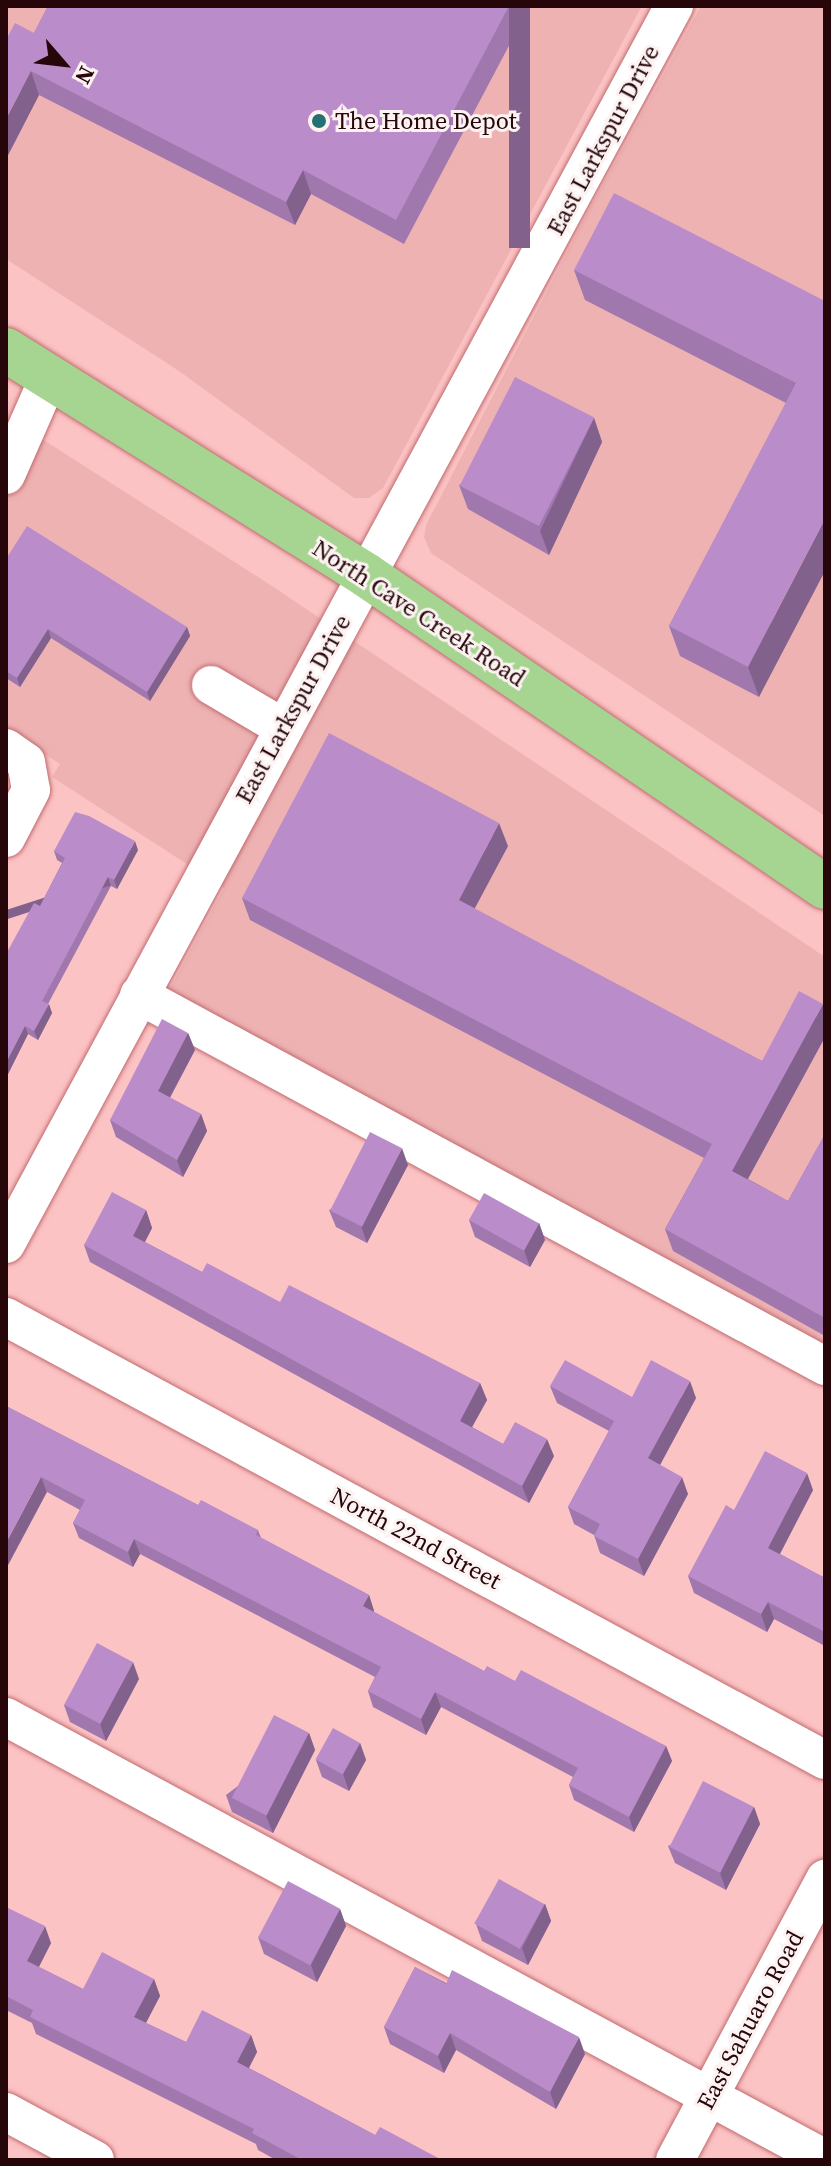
<!DOCTYPE html>
<style>
body{margin:0}
#map{position:relative;width:831px;height:2166px;overflow:hidden;background:#fcc3c4;font-family:"Source Serif 4",serif}
div>[style]{position:absolute}
.built>*{inset:0;background:#eeb2b3}
.roads{filter:drop-shadow(0 0 2px #c16b6f) drop-shadow(0 0 2px #c16b6f)}
.minor>*{height:38px;margin:-19px;padding:0 19px;transform-origin:19px;border-radius:19px;background:#fff}
.major>*{height:44px;margin:-22px;padding:0 22px;transform-origin:22px;border-radius:22px;background:#a6d491}
.wall>*{inset:0;background:#a078ae}
.shaded-wall>*{inset:0;background:#82628d;transform-origin:0 0}
.building>*{inset:0;background:#ba8cca;transform-origin:0 0}
.dots>*{width:22px;height:22px;translate:-50% -50%;box-sizing:border-box;border:4px solid #fcf2f2;border-radius:50%}
span{translate:-50% -50%;white-space:nowrap;text-align:center;line-height:1.15;-webkit-text-stroke:6px #fcf2f2;paint-order:stroke}
.poi-label{font-size:24px;color:#260609}
.left{translate:0 -50%;text-align:left}
.street-label{font-size:24px;color:#260609}
.frame{position:absolute;inset:0;border:8px solid #260609;pointer-events:none}
.north{position:absolute;left:24px;top:24px;width:80px;height:80px;-webkit-text-stroke:6px #fcf2f2;paint-order:stroke;rotate:118deg;font-size:22px;font-weight:700;line-height:32px;text-align:center;color:#260609}
.north::after{content:'';display:block;margin:auto;width:28px;height:36px;background:#260609;clip-path:polygon(50% 0,100% 100%,50% 72%,0 100%)}
</style>
<div id="map">
<div class="built">
<i style="clip-path:polygon(6px 6px,642px 6px,383px 488px,369px 498px,354px 498px,179px 371px,6px 259px)"></i>
<i style="clip-path:polygon(701px 6px,825px 6px,825px 816px,431px 553px,424px 537px,426px 525px,587px 214px)"></i>
<i style="clip-path:polygon(6px 416px,269px 584px,825px 957px,825px 1352px,166px 996px,224px 888px,52px 777px,60px 764px,6px 729px)"></i>
</div>
<div class="roads">
<div class="minor">
<i style="left:6px;top:475px;width:107px;rotate:-66.3deg"></i>
<i style="left:211px;top:685px;width:82px;rotate:30.6deg"></i>
<i style="left:6px;top:748px;width:24px;rotate:35deg"></i>
<i style="left:26px;top:762px;width:28px;rotate:80deg"></i>
<i style="left:31px;top:790px;width:54px;rotate:117.5deg"></i>
<i style="left:139px;top:995px;width:780px;rotate:28.41deg"></i>
<i style="left:6px;top:1244px;width:1407px;rotate:-61.65deg"></i>
<i style="left:6px;top:1317px;width:931px;rotate:28.41deg"></i>
<i style="left:6px;top:1717px;width:931px;rotate:28.35deg"></i>
<i style="left:6px;top:2112px;width:101px;rotate:28.3deg"></i>
<i style="left:675px;top:2160px;width:319px;rotate:-61.9deg"></i>
</div>
<div class="major">
<i style="left:6px;top:350px;width:425px;rotate:32deg"></i>
<i style="left:366px;top:575px;width:555px;rotate:34.21deg"></i>
</div>
</div>
<div class="wall">
<i style="clip-path:polygon(48px 6px,530px 6px,404px 244px,311px 194px,295px 225px,39px 95px,6px 159px,34px 33px)"></i>
<i style="clip-path:polygon(574px 270px,825px 301px,759px 697px,680px 656px,669px 626px,786px 403px,585px 300px)"></i>
<i style="clip-path:polygon(594px 418px,602px 442px,549px 555px,468px 509px,459px 485px)"></i>
<i style="clip-path:polygon(6px 559px,187px 627px,190px 636px,150px 701px,51px 638px,20px 687px,6px 678px)"></i>
<i style="clip-path:polygon(508px 846px,474px 909px,762px 1061px,825px 1010px,825px 1037px,748px 1179px,788px 1201px,825px 1134px,825px 1336px,673px 1251px,665px 1229px,704px 1158px,250px 920px,242px 898px)"></i>
<i style="clip-path:polygon(138px 850px,117px 889px,111px 886px,48px 1004px,52px 1013px,38px 1040px,28px 1034px,6px 1078px,6px 954px,40px 906px,62px 863px,57px 860px,54px 851px)"></i>
<i style="clip-path:polygon(188px 1033px,195px 1050px,170px 1098px,201px 1114px,207px 1131px,183px 1177px,116px 1137px,110px 1120px)"></i>
<i style="clip-path:polygon(408px 1165px,367px 1243px,336px 1227px,329px 1210px)"></i>
<i style="clip-path:polygon(146px 1210px,152px 1228px,145px 1242px,202px 1272px,280px 1302px,480px 1383px,487px 1400px,472px 1427px,503px 1444px,554px 1456px,529px 1503px,90px 1262px,84px 1245px)"></i>
<i style="clip-path:polygon(469px 1220px,539px 1223px,545px 1240px,530px 1267px,475px 1237px)"></i>
<i style="clip-path:polygon(550px 1386px,632px 1397px,696px 1398px,660px 1465px,688px 1494px,644px 1576px,600px 1553px,594px 1535px,574px 1524px,568px 1507px,609px 1431px,557px 1403px)"></i>
<i style="clip-path:polygon(6px 1406px,198px 1505px,258px 1530px,261px 1538px,369px 1595px,374px 1611px,374px 1612px,484px 1671px,515px 1681px,666px 1746px,672px 1761px,634px 1832px,574px 1800px,569px 1785px,573px 1777px,441px 1707px,426px 1735px,373px 1707px,368px 1691px,375px 1677px,140px 1554px,133px 1567px,79px 1538px,73px 1523px,80px 1510px,47px 1492px)"></i>
<i style="clip-path:polygon(813px 1490px,780px 1554px,825px 1578px,825px 1646px,774px 1619px,767px 1632px,694px 1593px,688px 1576px,734px 1510px)"></i>
<i style="clip-path:polygon(139px 1679px,106px 1741px,70px 1722px,64px 1705px)"></i>
<i style="clip-path:polygon(309px 1733px,315px 1750px,273px 1833px,232px 1812px,226px 1795px)"></i>
<i style="clip-path:polygon(360px 1743px,366px 1760px,349px 1791px,322px 1777px,316px 1760px)"></i>
<i style="clip-path:polygon(754px 1807px,760px 1824px,726px 1890px,675px 1863px,668px 1846px)"></i>
<i style="clip-path:polygon(545px 1904px,551px 1921px,528px 1965px,482px 1941px,476px 1924px)"></i>
<i style="clip-path:polygon(6px 1907px,51px 1943px,39px 1967px,83px 1989px,154px 1979px,160px 1996px,146px 2023px,186px 2042px,251px 2035px,257px 2052px,249px 2068px,375px 2135px,442px 2160px,276px 2160px,258px 2150px,256px 2144px,36px 2034px,32px 2023px,6px 2010px)"></i>
<i style="clip-path:polygon(340px 1909px,346px 1926px,317px 1982px,264px 1954px,258px 1937px)"></i>
<i style="clip-path:polygon(415px 1967px,585px 2054px,556px 2109px,456px 2050px,444px 2073px,390px 2044px,384px 2027px)"></i>
</div>
<div class="shaded-wall">
<i style="left:509px;top:6px;width:21px;height:242px"></i>
<i style="clip-path:polygon(31px 71px,39px 95px,6px 159px,6px 119px)"></i>
<i style="clip-path:polygon(303px 170px,311px 194px,295px 225px,286px 202px)"></i>
<i style="clip-path:polygon(594px 418px,602px 442px,549px 555px,540px 531px)"></i>
<i style="clip-path:polygon(825px 519px,825px 571px,759px 697px,748px 667px)"></i>
<i style="clip-path:polygon(187px 627px,190px 636px,150px 701px,147px 692px)"></i>
<i style="clip-path:polygon(48px 629px,51px 638px,20px 687px,17px 678px)"></i>
<i style="clip-path:polygon(499px 823px,508px 846px,467px 923px,459px 900px)"></i>
<i style="clip-path:polygon(135px 841px,138px 850px,117px 889px,114px 880px)"></i>
<i style="left:108px;top:877px;width:9px;height:140px;rotate:72deg"></i>
<i style="clip-path:polygon(49px 1004px,52px 1013px,38px 1040px,34px 1031px)"></i>
<i style="clip-path:polygon(823px 1004px,825px 1010px,825px 1037px,740px 1193px,732px 1171px)"></i>
<i style="clip-path:polygon(25px 1026px,28px 1034px,6px 1078px,6px 1063px)"></i>
<i style="clip-path:polygon(188px 1033px,195px 1050px,164px 1108px,158px 1091px)"></i>
<i style="clip-path:polygon(201px 1114px,207px 1131px,183px 1177px,177px 1160px)"></i>
<i style="clip-path:polygon(402px 1148px,408px 1165px,367px 1243px,361px 1226px)"></i>
<i style="clip-path:polygon(146px 1210px,152px 1228px,139px 1253px,133px 1236px)"></i>
<i style="clip-path:polygon(539px 1223px,545px 1240px,530px 1267px,524px 1250px)"></i>
<i style="clip-path:polygon(690px 1381px,696px 1398px,654px 1476px,648px 1458px)"></i>
<i style="clip-path:polygon(480px 1383px,487px 1400px,466px 1438px,460px 1421px)"></i>
<i style="clip-path:polygon(547px 1439px,554px 1456px,529px 1503px,522px 1486px)"></i>
<i style="clip-path:polygon(807px 1473px,813px 1490px,774px 1565px,768px 1548px)"></i>
<i style="clip-path:polygon(41px 1477px,47px 1492px,6px 1569px,6px 1543px)"></i>
<i style="clip-path:polygon(682px 1477px,688px 1494px,644px 1576px,638px 1559px)"></i>
<i style="clip-path:polygon(134px 1539px,140px 1554px,133px 1567px,128px 1552px)"></i>
<i style="clip-path:polygon(369px 1595px,374px 1611px,369px 1622px,363px 1606px)"></i>
<i style="clip-path:polygon(768px 1602px,774px 1619px,767px 1632px,761px 1614px)"></i>
<i style="clip-path:polygon(133px 1662px,139px 1679px,106px 1741px,100px 1724px)"></i>
<i style="clip-path:polygon(435px 1692px,441px 1707px,426px 1735px,421px 1719px)"></i>
<i style="clip-path:polygon(309px 1733px,315px 1750px,273px 1833px,266px 1816px)"></i>
<i style="clip-path:polygon(360px 1743px,366px 1760px,349px 1791px,343px 1774px)"></i>
<i style="clip-path:polygon(666px 1746px,672px 1761px,634px 1832px,629px 1817px)"></i>
<i style="clip-path:polygon(754px 1807px,760px 1824px,726px 1890px,720px 1873px)"></i>
<i style="clip-path:polygon(545px 1904px,551px 1921px,528px 1965px,522px 1948px)"></i>
<i style="clip-path:polygon(340px 1909px,346px 1926px,317px 1982px,311px 1965px)"></i>
<i style="clip-path:polygon(45px 1926px,51px 1943px,33px 1978px,27px 1961px)"></i>
<i style="clip-path:polygon(154px 1979px,160px 1996px,140px 2034px,134px 2017px)"></i>
<i style="clip-path:polygon(450px 2033px,456px 2050px,444px 2073px,438px 2056px)"></i>
<i style="clip-path:polygon(251px 2035px,257px 2052px,243px 2079px,237px 2062px)"></i>
<i style="clip-path:polygon(579px 2037px,585px 2054px,556px 2109px,550px 2092px)"></i>
</div>
<div class="building">
<i style="clip-path:polygon(48px 6px,509px 6px,396px 220px,303px 170px,286px 202px,31px 71px,6px 119px,6px 40px,15px 23px,34px 33px)"></i>
<i style="clip-path:polygon(614px 193px,825px 301px,825px 519px,748px 667px,669px 626px,796px 383px,574px 270px)"></i>
<i style="left:515px;top:377px;width:89px;height:122px;rotate:27deg"></i>
<i style="clip-path:polygon(27px 526px,187px 627px,147px 692px,48px 629px,17px 678px,6px 671px,6px 559px)"></i>
<i style="clip-path:polygon(329px 733px,499px 823px,459px 900px,762px 1061px,799px 991px,823px 1004px,732px 1171px,788px 1201px,825px 1134px,825px 1318px,665px 1229px,712px 1144px,242px 898px)"></i>
<i style="clip-path:polygon(75px 812px,89px 816px,135px 841px,114px 880px,108px 877px,42px 1001px,49px 1004px,34px 1031px,25px 1026px,6px 1063px,6px 954px,34px 903px,40px 906px,65px 858px,54px 851px)"></i>
<i style="clip-path:polygon(162px 1019px,188px 1033px,158px 1091px,201px 1114px,177px 1160px,110px 1120px)"></i>
<i style="left:370px;top:1132px;width:36px;height:88px;rotate:27deg"></i>
<i style="clip-path:polygon(112px 1192px,146px 1210px,133px 1236px,202px 1272px,207px 1263px,280px 1302px,289px 1285px,480px 1383px,460px 1421px,503px 1444px,515px 1422px,547px 1439px,522px 1486px,84px 1245px)"></i>
<i style="left:484px;top:1193px;width:63px;height:31px;rotate:29deg"></i>
<i style="clip-path:polygon(565px 1360px,632px 1397px,651px 1360px,690px 1381px,648px 1458px,682px 1477px,638px 1559px,594px 1536px,600px 1524px,568px 1507px,614px 1421px,550px 1386px)"></i>
<i style="clip-path:polygon(6px 1406px,198px 1505px,201px 1500px,258px 1530px,256px 1535px,369px 1595px,363px 1606px,484px 1671px,487px 1666px,515px 1681px,521px 1670px,666px 1746px,629px 1817px,569px 1785px,578px 1768px,435px 1692px,421px 1719px,368px 1691px,381px 1667px,134px 1539px,128px 1552px,73px 1523px,85px 1500px,41px 1477px,6px 1543px)"></i>
<i style="clip-path:polygon(765px 1451px,807px 1473px,768px 1548px,825px 1578px,825px 1632px,768px 1602px,761px 1614px,688px 1576px,726px 1505px,734px 1510px)"></i>
<i style="left:97px;top:1643px;width:41px;height:70px;rotate:28deg"></i>
<i style="left:274px;top:1715px;width:39px;height:93px;rotate:27deg"></i>
<i style="left:333px;top:1728px;width:31px;height:36px;rotate:29deg"></i>
<i style="left:703px;top:1781px;width:57px;height:74px;rotate:27deg"></i>
<i style="left:499px;top:1879px;width:52px;height:51px;rotate:29deg"></i>
<i style="left:288px;top:1881px;width:59px;height:64px;rotate:28deg"></i>
<i style="clip-path:polygon(6px 1907px,45px 1926px,27px 1961px,83px 1989px,102px 1952px,154px 1979px,134px 2017px,186px 2042px,202px 2010px,251px 2035px,237px 2062px,375px 2135px,380px 2127px,442px 2160px,302px 2160px,252px 2133px,254px 2129px,30px 2017px,33px 2010px,6px 1996px)"></i>
<i style="clip-path:polygon(415px 1967px,446px 1984px,452px 1970px,579px 2037px,550px 2092px,450px 2033px,438px 2056px,384px 2027px)"></i>
</div>
<div class="dots">
<i style="left:319px;top:121px;background:#257072"></i>
</div>
<div class="poi-label">
<span class="left" style="left:335px;top:121px">The Home Depot</span>
</div>
<div class="street-label">
<span style="left:603px;top:140px;rotate:-62deg">East Larkspur Drive</span>
<span style="left:419px;top:613px;rotate:33deg">North Cave Creek Road</span>
<span style="left:293px;top:709px;rotate:-61deg">East Larkspur Drive</span>
<span style="left:416px;top:1538px;rotate:28deg">North 22nd Street</span>
<span style="left:750px;top:2020px;rotate:-62deg">East Sahuaro Road</span>
</div>
<div class="frame"></div>
<div class="north">N</div>
</div>
